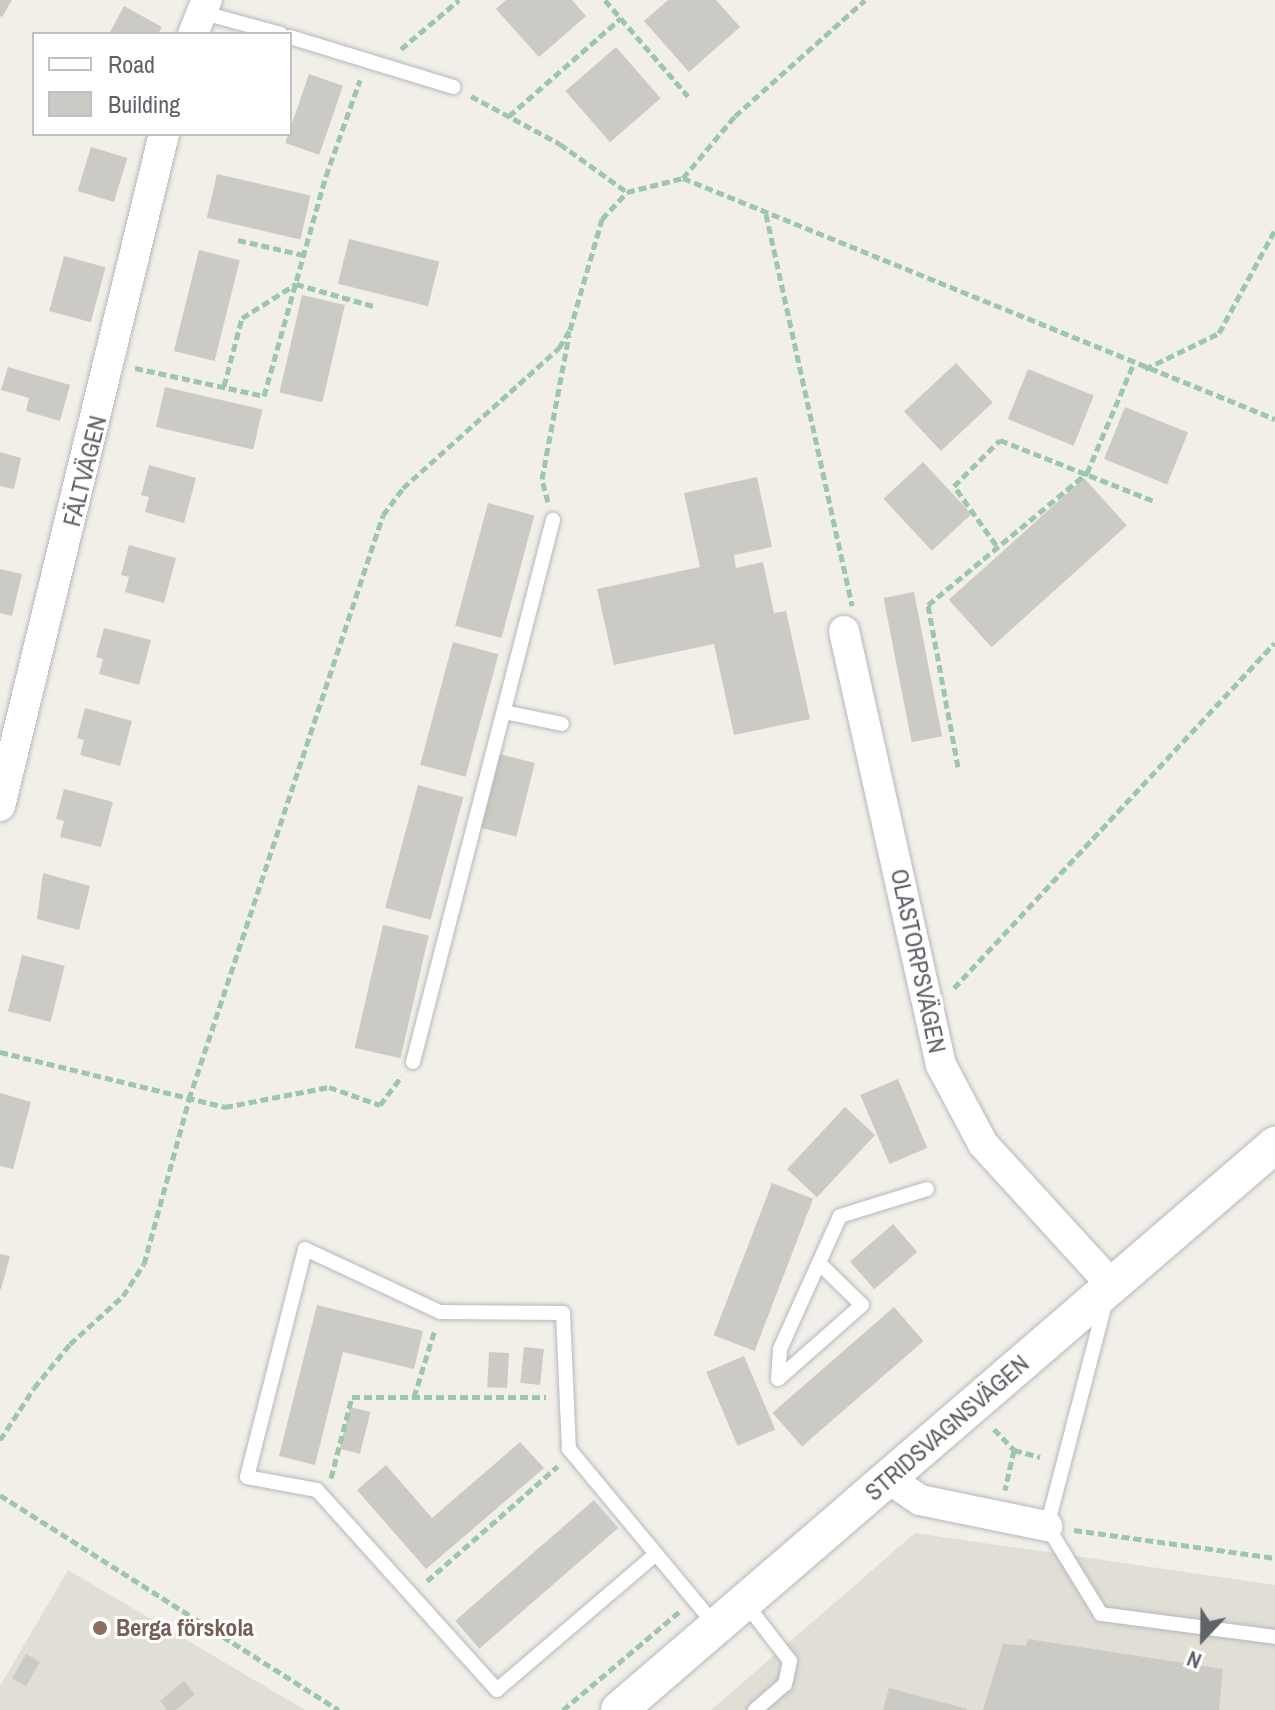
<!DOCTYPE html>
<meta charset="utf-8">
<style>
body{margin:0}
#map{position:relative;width:1275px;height:1710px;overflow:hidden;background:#f1efe8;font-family:"Archivo Narrow",sans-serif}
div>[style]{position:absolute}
.education>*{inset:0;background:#e1ded6}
.building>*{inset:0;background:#cccac5;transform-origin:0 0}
.path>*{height:5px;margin-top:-2.5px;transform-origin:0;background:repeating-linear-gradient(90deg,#9cc7a9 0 8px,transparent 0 12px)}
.roads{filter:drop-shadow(0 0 2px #b5b8bc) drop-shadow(0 0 2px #b5b8bc)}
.service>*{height:14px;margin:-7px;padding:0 7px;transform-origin:7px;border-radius:7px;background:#fff}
.minor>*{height:30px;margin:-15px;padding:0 15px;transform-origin:15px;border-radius:15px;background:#fff}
.tertiary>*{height:36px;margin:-18px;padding:0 18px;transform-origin:18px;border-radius:18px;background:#fff}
.dots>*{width:22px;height:22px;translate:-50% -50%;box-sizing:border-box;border:4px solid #fff;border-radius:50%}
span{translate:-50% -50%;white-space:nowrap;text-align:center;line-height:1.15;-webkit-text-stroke:6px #fff;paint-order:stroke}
.street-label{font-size:24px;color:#5f6368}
.education-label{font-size:24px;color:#785e54;font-weight:700}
.left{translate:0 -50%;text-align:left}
.legend{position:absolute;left:32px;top:32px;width:260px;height:104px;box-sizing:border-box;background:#fff;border:2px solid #bfc1c3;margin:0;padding:10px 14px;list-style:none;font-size:24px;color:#5f6368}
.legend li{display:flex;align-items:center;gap:16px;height:40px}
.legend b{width:40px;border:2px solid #bfc1c3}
.north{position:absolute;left:1163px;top:1598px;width:80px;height:80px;-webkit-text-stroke:6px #fff;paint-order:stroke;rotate:202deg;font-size:22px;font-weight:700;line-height:32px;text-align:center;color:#5f6368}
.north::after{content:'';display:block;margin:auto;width:28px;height:36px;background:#5f6368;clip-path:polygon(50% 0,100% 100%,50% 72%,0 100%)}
</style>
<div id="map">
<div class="education">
<i style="clip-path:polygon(915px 1533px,1275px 1585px,1275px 1710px,711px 1710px)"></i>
<i style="clip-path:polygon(68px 1570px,305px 1710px,0 1710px,0 1686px)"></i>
</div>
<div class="building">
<i style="clip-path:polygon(0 0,12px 0,2px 17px,0 16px)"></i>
<i style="clip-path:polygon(506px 0,572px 0,586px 16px,539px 57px,496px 9px)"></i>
<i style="clip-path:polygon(668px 0,716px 0,740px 27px,689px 72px,644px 21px)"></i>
<i style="clip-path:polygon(124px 6px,162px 27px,158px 34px,109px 34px)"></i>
<i style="left:616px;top:47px;width:68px;height:67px;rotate:49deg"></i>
<i style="left:309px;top:74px;width:36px;height:73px;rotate:19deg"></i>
<i style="left:91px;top:147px;width:38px;height:46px;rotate:17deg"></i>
<i style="left:217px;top:174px;width:96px;height:45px;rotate:13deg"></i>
<i style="left:349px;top:239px;width:93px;height:46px;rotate:14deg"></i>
<i style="left:199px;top:250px;width:42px;height:104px;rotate:14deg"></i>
<i style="left:64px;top:256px;width:43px;height:57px;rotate:15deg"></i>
<i style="left:302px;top:295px;width:44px;height:100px;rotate:13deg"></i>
<i style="left:956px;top:363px;width:54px;height:71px;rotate:47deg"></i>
<i style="clip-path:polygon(8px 367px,70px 385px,60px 421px,26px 411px,29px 398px,1px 390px)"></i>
<i style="left:1028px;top:369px;width:71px;height:54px;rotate:22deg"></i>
<i style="left:165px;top:387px;width:100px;height:41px;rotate:13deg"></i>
<i style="left:1125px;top:407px;width:68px;height:56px;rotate:22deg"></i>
<i style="clip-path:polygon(0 452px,21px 458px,14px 489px,0 486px)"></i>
<i style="left:923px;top:462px;width:71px;height:54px;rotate:47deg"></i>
<i style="clip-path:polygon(149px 465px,196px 478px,184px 523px,145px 512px,149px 497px,141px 495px)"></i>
<i style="clip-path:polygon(757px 477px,772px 547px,734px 555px,736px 568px,763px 562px,774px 613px,786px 611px,810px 719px,734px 735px,714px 644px,614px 665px,597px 589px,700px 567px,684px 493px)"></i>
<i style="left:1084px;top:478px;width:64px;height:182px;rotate:48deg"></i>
<i style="left:488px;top:503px;width:48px;height:127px;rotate:15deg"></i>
<i style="clip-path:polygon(129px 545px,176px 558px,164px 603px,125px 592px,129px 577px,121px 575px)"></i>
<i style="clip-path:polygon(0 569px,22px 574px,12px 616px,0 613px)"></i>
<i style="left:914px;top:592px;width:147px;height:31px;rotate:79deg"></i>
<i style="clip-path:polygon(104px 628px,151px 640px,139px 685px,99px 674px,103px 659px,96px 657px)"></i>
<i style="left:453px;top:642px;width:47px;height:127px;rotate:15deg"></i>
<i style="clip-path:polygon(85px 708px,132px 721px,120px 766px,80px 755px,84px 740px,77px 738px)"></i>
<i style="left:495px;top:753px;width:41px;height:76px;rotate:14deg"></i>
<i style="left:418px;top:785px;width:47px;height:127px;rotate:15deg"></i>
<i style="clip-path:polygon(64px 789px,113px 802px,101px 847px,60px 837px,64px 821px,56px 819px)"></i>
<i style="clip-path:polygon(43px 873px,90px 886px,79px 930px,37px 919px)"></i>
<i style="left:383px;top:925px;width:47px;height:126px;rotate:13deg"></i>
<i style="left:22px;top:955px;width:44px;height:58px;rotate:14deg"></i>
<i style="left:898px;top:1079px;width:75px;height:41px;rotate:67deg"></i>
<i style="clip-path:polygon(0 1093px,31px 1102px,13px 1169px,0 1166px)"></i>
<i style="left:845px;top:1107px;width:41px;height:85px;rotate:43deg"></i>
<i style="left:772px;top:1183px;width:44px;height:163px;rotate:21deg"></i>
<i style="left:893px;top:1224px;width:37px;height:57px;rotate:49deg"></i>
<i style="clip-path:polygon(0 1254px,10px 1256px,1px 1289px,0 1289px)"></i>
<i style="clip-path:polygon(317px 1305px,423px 1331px,414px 1369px,343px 1352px,315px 1465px,279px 1456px)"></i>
<i style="left:894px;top:1307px;width:45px;height:161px;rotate:49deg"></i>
<i style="left:524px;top:1347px;width:20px;height:36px;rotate:6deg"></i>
<i style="left:489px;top:1352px;width:20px;height:35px;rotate:3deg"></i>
<i style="left:744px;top:1356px;width:80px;height:41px;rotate:67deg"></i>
<i style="left:350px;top:1407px;width:21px;height:43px;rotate:14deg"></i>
<i style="clip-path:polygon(520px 1442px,544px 1468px,426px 1569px,357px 1490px,386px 1465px,432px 1518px)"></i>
<i style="left:594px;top:1500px;width:37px;height:184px;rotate:49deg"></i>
<i style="clip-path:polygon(1028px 1639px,1223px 1669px,1219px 1710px,983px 1710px,1003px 1644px,1026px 1646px)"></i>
<i style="left:26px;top:1654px;width:16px;height:28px;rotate:30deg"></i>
<i style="clip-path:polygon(184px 1681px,195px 1694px,176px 1710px,167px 1710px,160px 1701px)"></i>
<i style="clip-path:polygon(889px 1688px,967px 1709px,967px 1710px,883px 1710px)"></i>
</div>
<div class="path">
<i style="left:605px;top:0;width:127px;rotate:49.2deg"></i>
<i style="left:401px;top:49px;width:76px;rotate:-40.2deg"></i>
<i style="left:471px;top:96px;width:101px;rotate:28.3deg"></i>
<i style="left:560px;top:144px;width:82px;rotate:35.6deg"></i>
<i style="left:509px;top:116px;width:149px;rotate:-41.2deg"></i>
<i style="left:683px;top:178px;width:639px;rotate:22.15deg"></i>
<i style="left:766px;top:214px;width:401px;rotate:77.6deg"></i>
<i style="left:238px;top:240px;width:68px;rotate:12.8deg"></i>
<i style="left:135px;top:368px;width:132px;rotate:12.2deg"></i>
<i style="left:264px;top:396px;width:229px;rotate:-74.3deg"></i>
<i style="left:326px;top:176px;width:102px;rotate:-70.5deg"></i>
<i style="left:1145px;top:369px;width:82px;rotate:-25.9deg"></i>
<i style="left:1219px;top:333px;width:117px;rotate:-61.5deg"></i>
<i style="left:224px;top:386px;width:70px;rotate:-75.2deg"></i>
<i style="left:242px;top:318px;width:64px;rotate:-32.2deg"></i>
<i style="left:296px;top:284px;width:84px;rotate:15.9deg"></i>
<i style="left:548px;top:502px;width:24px;rotate:-105deg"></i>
<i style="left:542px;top:479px;width:147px;rotate:-79.4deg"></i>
<i style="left:996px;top:545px;width:72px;rotate:-125.4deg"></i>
<i style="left:954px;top:486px;width:65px;rotate:-45deg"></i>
<i style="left:1000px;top:440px;width:166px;rotate:21.6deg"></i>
<i style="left:958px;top:767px;width:165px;rotate:-100.5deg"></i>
<i style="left:928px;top:605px;width:207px;rotate:-39.7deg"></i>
<i style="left:1087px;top:473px;width:117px;rotate:-66.9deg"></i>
<i style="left:954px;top:988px;width:471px;rotate:-47.1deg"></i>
<i style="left:0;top:1052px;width:232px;rotate:13.7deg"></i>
<i style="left:225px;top:1107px;width:106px;rotate:-10.9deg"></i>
<i style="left:329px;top:1087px;width:54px;rotate:19.4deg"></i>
<i style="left:380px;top:1105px;width:36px;rotate:-53deg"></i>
<i style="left:414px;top:1397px;width:71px;rotate:-72.8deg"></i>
<i style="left:994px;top:1429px;width:29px;rotate:46deg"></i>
<i style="left:1014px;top:1450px;width:41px;rotate:102.7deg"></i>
<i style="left:0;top:1440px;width:62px;rotate:-56.8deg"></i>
<i style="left:34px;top:1388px;width:57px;rotate:-50.7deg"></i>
<i style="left:70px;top:1344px;width:72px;rotate:-42.2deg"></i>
<i style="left:123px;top:1296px;width:38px;rotate:-57deg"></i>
<i style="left:144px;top:1264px;width:171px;rotate:-74.7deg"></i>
<i style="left:189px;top:1099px;width:615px;rotate:-71.62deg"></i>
<i style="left:383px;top:515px;width:34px;rotate:-53deg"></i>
<i style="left:403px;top:488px;width:210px;rotate:-41.9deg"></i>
<i style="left:559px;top:348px;width:21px;rotate:-59deg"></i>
<i style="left:570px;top:330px;width:116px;rotate:-73.9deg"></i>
<i style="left:602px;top:219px;width:37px;rotate:-47deg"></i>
<i style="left:627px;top:192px;width:58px;rotate:-14deg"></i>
<i style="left:683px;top:178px;width:81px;rotate:-50deg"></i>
<i style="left:735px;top:116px;width:174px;rotate:-41.7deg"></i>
<i style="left:1014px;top:1450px;width:27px;rotate:15deg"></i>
<i style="left:331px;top:1478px;width:84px;rotate:-75.5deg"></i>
<i style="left:352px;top:1397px;width:194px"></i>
<i style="left:0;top:1495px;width:401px;rotate:32.4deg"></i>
<i style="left:1074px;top:1530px;width:203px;rotate:7.9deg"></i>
<i style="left:427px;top:1581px;width:174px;rotate:-41.3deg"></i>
<i style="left:563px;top:1710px;width:152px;rotate:-40.2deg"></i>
</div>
<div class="roads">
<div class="service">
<i style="left:200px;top:12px;width:84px;rotate:15.2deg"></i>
<i style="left:290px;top:37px;width:171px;rotate:17deg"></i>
<i style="left:504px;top:712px;width:59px;rotate:11.7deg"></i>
<i style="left:413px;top:1062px;width:560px;rotate:-75.52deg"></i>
<i style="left:819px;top:1263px;width:60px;rotate:44.3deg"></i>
<i style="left:862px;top:1305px;width:112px;rotate:138.6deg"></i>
<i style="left:778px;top:1379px;width:30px;rotate:-86deg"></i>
<i style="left:780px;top:1349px;width:146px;rotate:-65.7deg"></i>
<i style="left:840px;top:1216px;width:91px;rotate:-17.2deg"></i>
<i style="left:1106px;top:1300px;width:234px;rotate:104.6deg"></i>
<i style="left:1047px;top:1526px;width:103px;rotate:58.5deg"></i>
<i style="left:1101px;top:1614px;width:176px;rotate:7.5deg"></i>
<i style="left:656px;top:1554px;width:209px;rotate:139.5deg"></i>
<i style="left:497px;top:1690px;width:269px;rotate:-132deg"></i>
<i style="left:317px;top:1490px;width:71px;rotate:-169.5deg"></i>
<i style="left:247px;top:1477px;width:235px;rotate:-75.7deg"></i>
<i style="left:305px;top:1249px;width:149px;rotate:25deg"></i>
<i style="left:440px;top:1312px;width:123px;rotate:0.5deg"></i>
<i style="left:563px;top:1313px;width:136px;rotate:87.5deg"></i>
<i style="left:569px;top:1449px;width:230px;rotate:50.3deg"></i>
<i style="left:746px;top:1604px;width:72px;rotate:52.3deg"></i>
<i style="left:790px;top:1661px;width:24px;rotate:102deg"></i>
<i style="left:785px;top:1684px;width:40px;rotate:139deg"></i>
</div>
<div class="minor">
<i style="left:193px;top:34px;width:37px;rotate:-68deg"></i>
<i style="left:844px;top:631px;width:445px;rotate:77.4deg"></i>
<i style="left:941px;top:1065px;width:89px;rotate:62deg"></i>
<i style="left:983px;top:1144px;width:190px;rotate:47.6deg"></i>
<i style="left:0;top:806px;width:692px;rotate:-76.29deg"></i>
<i style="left:889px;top:1479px;width:37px;rotate:34deg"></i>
<i style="left:920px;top:1500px;width:130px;rotate:11.6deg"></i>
</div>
<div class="tertiary">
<i style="left:619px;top:1710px;width:866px;rotate:-40.74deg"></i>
</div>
</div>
<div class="dots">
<i style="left:100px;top:1628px;background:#8d6e63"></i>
</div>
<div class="street-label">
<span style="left:85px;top:471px;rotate:-76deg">FÄLTVÄGEN</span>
<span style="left:918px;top:961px;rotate:78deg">OLASTORPSVÄGEN</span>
<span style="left:947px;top:1428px;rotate:-41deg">STRIDSVAGNSVÄGEN</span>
</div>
<div class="education-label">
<span class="left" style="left:116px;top:1628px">Berga förskola</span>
</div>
<ul class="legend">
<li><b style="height:10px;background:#fff"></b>Road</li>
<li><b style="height:22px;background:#cccac5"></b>Building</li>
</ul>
<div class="north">N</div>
</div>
